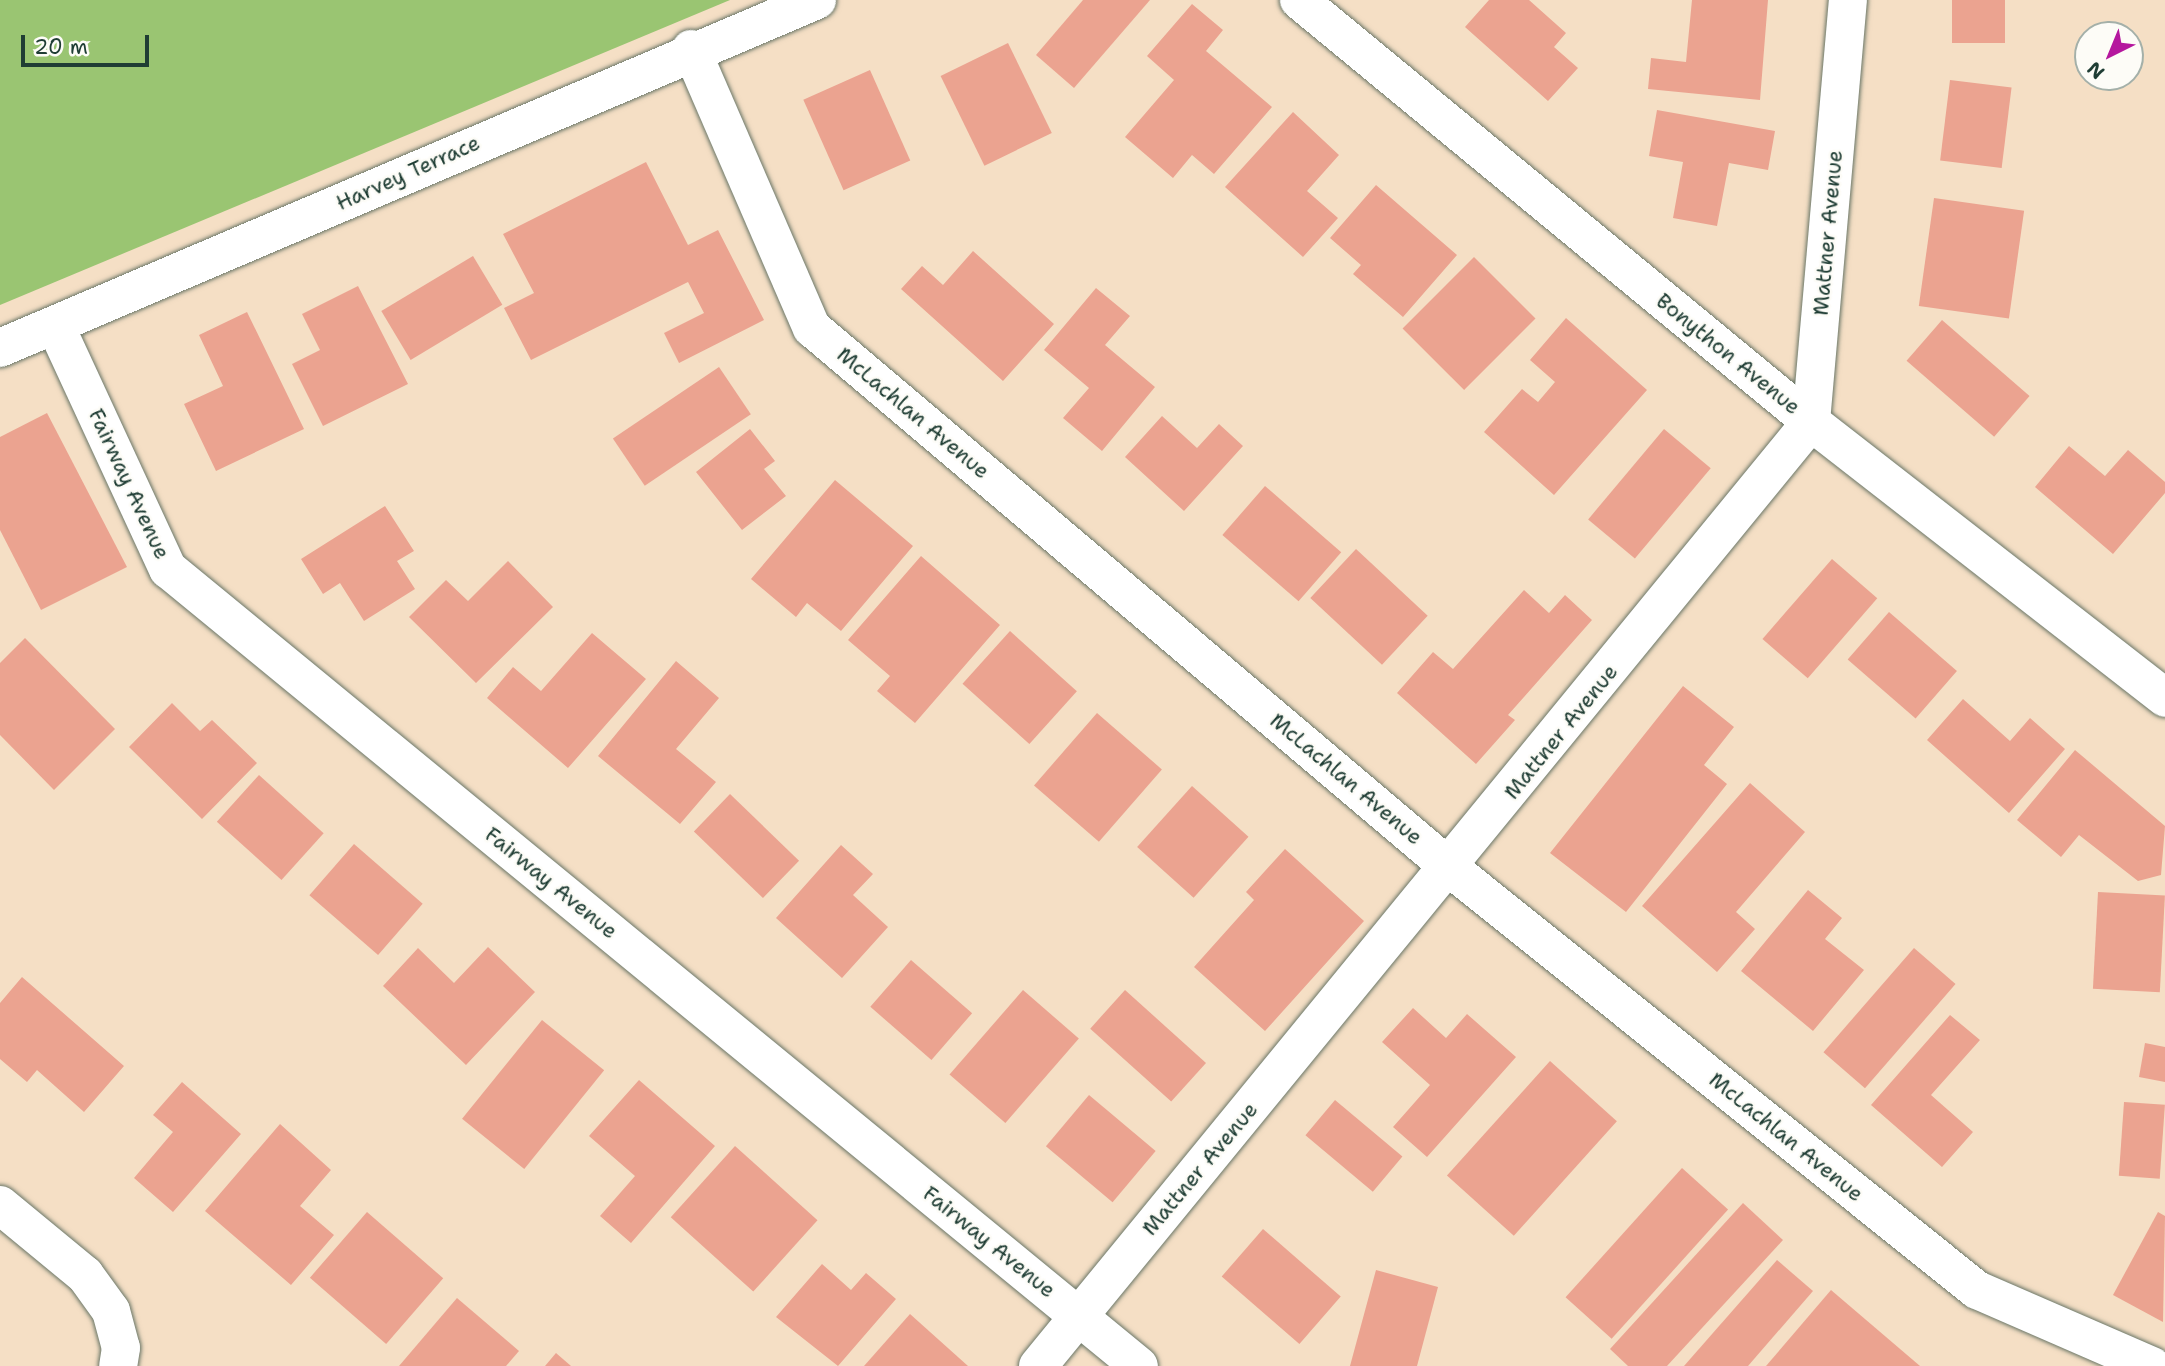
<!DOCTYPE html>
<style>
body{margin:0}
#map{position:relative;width:2165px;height:1366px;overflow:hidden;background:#f5dfc5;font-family:"Shantell Sans",sans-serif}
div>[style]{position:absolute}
.green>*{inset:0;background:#9ac572}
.building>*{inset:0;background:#eba390;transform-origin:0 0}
.roads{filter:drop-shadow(0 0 2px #6a7667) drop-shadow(0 0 2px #6a7667)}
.minor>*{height:38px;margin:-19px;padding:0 19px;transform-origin:19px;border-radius:19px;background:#fff}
span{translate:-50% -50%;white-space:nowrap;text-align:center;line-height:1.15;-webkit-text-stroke:5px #fdfcf7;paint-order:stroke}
.street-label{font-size:21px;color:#1f3d34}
.north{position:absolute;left:2074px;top:21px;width:70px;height:70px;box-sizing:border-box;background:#fdfcf7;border:2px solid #a4b0a9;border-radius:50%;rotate:223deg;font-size:19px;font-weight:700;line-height:28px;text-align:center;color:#1f3d34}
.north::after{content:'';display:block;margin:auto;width:24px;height:32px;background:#b5179e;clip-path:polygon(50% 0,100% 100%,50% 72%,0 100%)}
.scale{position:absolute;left:21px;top:35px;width:128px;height:32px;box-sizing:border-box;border:4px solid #1f3d34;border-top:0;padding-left:9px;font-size:21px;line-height:24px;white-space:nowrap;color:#1f3d34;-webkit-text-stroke:5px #fdfcf7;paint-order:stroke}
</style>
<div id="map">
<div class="green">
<i style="clip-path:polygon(0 0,730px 0,0 305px)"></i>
</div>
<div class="building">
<i style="clip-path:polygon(1083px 0,1150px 0,1074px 88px,1036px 55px)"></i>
<i style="clip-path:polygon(1489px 0,1529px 0,1566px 33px,1554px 47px,1578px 68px,1548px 101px,1465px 27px)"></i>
<i style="clip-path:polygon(1692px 0,1768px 0,1760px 100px,1648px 89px,1651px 58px,1686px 62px)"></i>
<i style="left:1952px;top:0;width:53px;height:43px"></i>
<i style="clip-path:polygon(1192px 4px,1223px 30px,1206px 51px,1272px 107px,1214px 174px,1192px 155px,1173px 178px,1125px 137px,1174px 80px,1147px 56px)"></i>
<i style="left:1008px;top:43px;width:100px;height:75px;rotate:64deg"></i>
<i style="left:870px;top:70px;width:99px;height:73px;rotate:66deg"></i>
<i style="left:1950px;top:80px;width:62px;height:81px;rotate:7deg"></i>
<i style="clip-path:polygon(1657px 110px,1775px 131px,1768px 170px,1729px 163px,1717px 226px,1673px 218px,1683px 162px,1649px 156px)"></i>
<i style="clip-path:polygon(1293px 112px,1339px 155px,1307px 191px,1338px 218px,1303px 257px,1225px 187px)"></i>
<i style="clip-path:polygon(646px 162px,688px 245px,718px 230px,764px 320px,679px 363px,664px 333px,704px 313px,688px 282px,531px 360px,504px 308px,534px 293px,503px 234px)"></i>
<i style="clip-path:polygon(1376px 185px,1457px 255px,1403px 317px,1353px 274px,1361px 265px,1330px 238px)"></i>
<i style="left:1934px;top:198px;width:91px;height:109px;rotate:8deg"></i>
<i style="clip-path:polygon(973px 251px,1054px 324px,1003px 381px,901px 289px,922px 266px,943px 285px)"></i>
<i style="left:473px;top:256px;width:57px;height:107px;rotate:59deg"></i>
<i style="left:1474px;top:257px;width:87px;height:101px;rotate:45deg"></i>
<i style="clip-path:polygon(358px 286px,408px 384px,323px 426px,292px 364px,320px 350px,302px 314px)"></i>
<i style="clip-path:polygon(1096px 288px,1130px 316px,1105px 345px,1155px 387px,1102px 451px,1063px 418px,1089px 388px,1044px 350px)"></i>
<i style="clip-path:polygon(247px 312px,304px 429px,216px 471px,184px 404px,223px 386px,199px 335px)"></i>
<i style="clip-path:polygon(1566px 318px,1647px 390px,1554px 495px,1484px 432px,1522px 389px,1538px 402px,1555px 382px,1530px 360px)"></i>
<i style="left:1942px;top:320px;width:116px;height:54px;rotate:41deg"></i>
<i style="left:719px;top:367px;width:57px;height:128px;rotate:56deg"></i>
<i style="clip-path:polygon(47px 413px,127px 567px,41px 610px,0 530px,0 437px)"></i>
<i style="clip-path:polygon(1162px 416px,1197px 448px,1219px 424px,1243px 446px,1184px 511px,1125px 457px)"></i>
<i style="clip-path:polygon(750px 429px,775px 461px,764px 469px,786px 496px,742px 530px,696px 472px)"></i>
<i style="left:1664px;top:429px;width:61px;height:118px;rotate:40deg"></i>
<i style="clip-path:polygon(2069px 446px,2105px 476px,2128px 450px,2165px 482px,2165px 493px,2113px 554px,2035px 487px)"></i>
<i style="clip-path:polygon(835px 480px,913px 546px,841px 631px,807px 603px,796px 617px,751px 579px)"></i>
<i style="left:1265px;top:486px;width:101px;height:65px;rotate:41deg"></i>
<i style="clip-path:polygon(385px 506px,414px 551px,397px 561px,415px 589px,364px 621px,340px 583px,323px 594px,301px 559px)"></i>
<i style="left:1356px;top:549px;width:98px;height:67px;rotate:43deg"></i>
<i style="clip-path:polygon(921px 556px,1000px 625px,915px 723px,877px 691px,890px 676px,848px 640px)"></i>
<i style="left:1832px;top:559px;width:60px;height:106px;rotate:41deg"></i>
<i style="clip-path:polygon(508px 561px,553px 607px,476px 683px,409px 617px,446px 580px,468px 601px)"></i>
<i style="clip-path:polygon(1524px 590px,1549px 613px,1565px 595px,1592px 620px,1508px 715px,1515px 720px,1476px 764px,1397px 693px,1433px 652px,1453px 669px)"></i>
<i style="left:1889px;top:612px;width:90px;height:63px;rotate:41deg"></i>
<i style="left:1010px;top:631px;width:90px;height:71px;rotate:42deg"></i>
<i style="clip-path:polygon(592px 633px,646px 679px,568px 768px,487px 698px,513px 667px,541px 691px)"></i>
<i style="clip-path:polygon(25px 638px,115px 729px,54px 790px,0 735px,0 663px)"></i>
<i style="clip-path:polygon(676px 661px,719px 698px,676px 749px,716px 782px,680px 824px,598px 756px)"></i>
<i style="clip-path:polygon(1683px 686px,1734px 727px,1704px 765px,1727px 784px,1626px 912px,1550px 853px)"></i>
<i style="clip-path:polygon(1963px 699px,2010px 741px,2030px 718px,2065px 749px,2009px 813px,1927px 740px)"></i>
<i style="clip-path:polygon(172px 703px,200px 731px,212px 720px,257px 763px,202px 819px,129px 747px)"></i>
<i style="left:1097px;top:713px;width:86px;height:96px;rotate:41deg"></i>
<i style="clip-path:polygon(2075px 750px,2165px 826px,2161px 875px,2138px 881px,2079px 835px,2061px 857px,2017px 820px)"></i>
<i style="left:259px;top:775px;width:87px;height:63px;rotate:42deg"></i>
<i style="clip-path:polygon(1750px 783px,1805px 832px,1736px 912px,1755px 929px,1717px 972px,1642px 906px)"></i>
<i style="left:1192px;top:786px;width:76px;height:82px;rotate:42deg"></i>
<i style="left:730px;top:794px;width:96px;height:52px;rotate:44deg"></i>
<i style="left:354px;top:844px;width:91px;height:68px;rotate:41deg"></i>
<i style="clip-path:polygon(841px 845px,873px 874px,853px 895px,888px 927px,842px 978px,776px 918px)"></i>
<i style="clip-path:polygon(1285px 849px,1364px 921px,1265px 1031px,1194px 967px,1254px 900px,1246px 892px)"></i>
<i style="clip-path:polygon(1808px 890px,1842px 918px,1825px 939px,1864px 970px,1813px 1031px,1741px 971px)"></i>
<i style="left:2098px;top:892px;width:67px;height:97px;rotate:3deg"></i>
<i style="clip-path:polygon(488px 947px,535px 992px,466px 1065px,383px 986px,418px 948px,454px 983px)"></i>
<i style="left:1914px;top:948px;width:55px;height:138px;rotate:41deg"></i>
<i style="left:911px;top:960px;width:81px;height:62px;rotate:41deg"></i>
<i style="clip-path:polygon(22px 977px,124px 1066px,84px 1112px,37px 1070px,27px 1082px,0 1059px,0 1003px)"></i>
<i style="left:1023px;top:990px;width:74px;height:112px;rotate:41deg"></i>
<i style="left:1125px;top:990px;width:109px;height:52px;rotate:42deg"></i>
<i style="clip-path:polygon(1413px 1008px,1446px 1038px,1467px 1014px,1516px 1057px,1427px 1157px,1393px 1127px,1430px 1085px,1382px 1042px)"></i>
<i style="clip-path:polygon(1950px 1015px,1980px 1040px,1931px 1095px,1973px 1132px,1942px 1167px,1871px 1105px)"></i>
<i style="left:542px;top:1020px;width:80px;height:127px;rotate:39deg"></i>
<i style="clip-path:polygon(2145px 1043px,2165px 1047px,2165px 1082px,2139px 1077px)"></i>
<i style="left:1550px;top:1061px;width:90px;height:154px;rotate:42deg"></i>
<i style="clip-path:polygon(639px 1080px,715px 1146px,631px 1243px,600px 1216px,635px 1176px,589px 1136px)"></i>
<i style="clip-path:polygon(182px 1082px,241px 1134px,173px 1212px,134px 1178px,173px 1132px,153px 1115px)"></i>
<i style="left:1089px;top:1095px;width:87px;height:67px;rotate:40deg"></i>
<i style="left:1335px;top:1100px;width:88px;height:46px;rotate:40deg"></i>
<i style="left:2124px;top:1102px;width:41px;height:74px;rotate:4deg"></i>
<i style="clip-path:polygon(280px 1124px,331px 1170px,300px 1206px,334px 1235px,291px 1285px,205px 1211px)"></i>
<i style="left:735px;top:1146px;width:111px;height:96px;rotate:42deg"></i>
<i style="left:1682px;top:1168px;width:62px;height:174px;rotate:42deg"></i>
<i style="clip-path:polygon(1743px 1203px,1783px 1240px,1667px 1366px,1628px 1366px,1610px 1349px)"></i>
<i style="left:367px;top:1212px;width:101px;height:87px;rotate:41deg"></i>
<i style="clip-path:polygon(2158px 1212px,2165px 1216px,2163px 1322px,2113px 1295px)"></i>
<i style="left:1263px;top:1229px;width:103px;height:63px;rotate:41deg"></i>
<i style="clip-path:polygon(1777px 1260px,1813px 1291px,1748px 1366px,1684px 1366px)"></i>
<i style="clip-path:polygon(822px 1264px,851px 1290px,866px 1273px,896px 1299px,838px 1366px,776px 1317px)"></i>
<i style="clip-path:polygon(1376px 1270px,1438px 1287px,1417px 1366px,1350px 1366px)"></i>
<i style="clip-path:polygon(1831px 1290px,1920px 1366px,1766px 1366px)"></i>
<i style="clip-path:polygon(457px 1298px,519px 1351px,506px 1366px,399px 1366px)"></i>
<i style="clip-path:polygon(910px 1314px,968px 1366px,864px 1366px)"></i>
<i style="clip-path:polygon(556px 1353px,571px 1366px,545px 1366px)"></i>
</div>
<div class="roads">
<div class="minor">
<i style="left:1299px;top:0;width:663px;rotate:39.5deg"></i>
<i style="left:1811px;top:422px;width:449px;rotate:37.9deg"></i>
<i style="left:691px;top:49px;width:304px;rotate:66.6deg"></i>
<i style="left:812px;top:328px;width:836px;rotate:40.24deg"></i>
<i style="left:1450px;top:868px;width:675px;rotate:38.69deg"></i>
<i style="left:1977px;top:1290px;width:191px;rotate:23.5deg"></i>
<i style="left:56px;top:327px;width:267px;rotate:65.2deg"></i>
<i style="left:168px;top:569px;width:1256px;rotate:39.38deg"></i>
<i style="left:0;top:348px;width:888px;rotate:-23.07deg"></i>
<i style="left:0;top:1205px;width:110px;rotate:39.5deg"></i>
<i style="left:85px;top:1275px;width:44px;rotate:54.2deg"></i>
<i style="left:111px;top:1311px;width:38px;rotate:75deg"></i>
<i style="left:121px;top:1348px;width:18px;rotate:99deg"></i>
<i style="left:1038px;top:1366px;width:1220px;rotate:-50.69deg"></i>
<i style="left:1811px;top:422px;width:424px;rotate:-85deg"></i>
</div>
</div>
<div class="street-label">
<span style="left:408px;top:173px;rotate:-24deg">Harvey Terrace</span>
<span style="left:1828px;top:233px;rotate:-85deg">Mattner Avenue</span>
<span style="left:1728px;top:354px;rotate:39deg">Bonython Avenue</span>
<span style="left:913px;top:413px;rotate:40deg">McLachlan Avenue</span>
<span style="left:129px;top:484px;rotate:65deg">Fairway Avenue</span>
<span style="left:1561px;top:732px;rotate:-51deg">Mattner Avenue</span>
<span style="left:1346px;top:779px;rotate:40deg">McLachlan Avenue</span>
<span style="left:551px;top:883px;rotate:39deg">Fairway Avenue</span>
<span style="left:1786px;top:1137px;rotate:39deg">McLachlan Avenue</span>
<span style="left:1200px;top:1169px;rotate:-50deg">Mattner Avenue</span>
<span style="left:989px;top:1242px;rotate:39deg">Fairway Avenue</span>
</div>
<div class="north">N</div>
<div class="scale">20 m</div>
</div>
